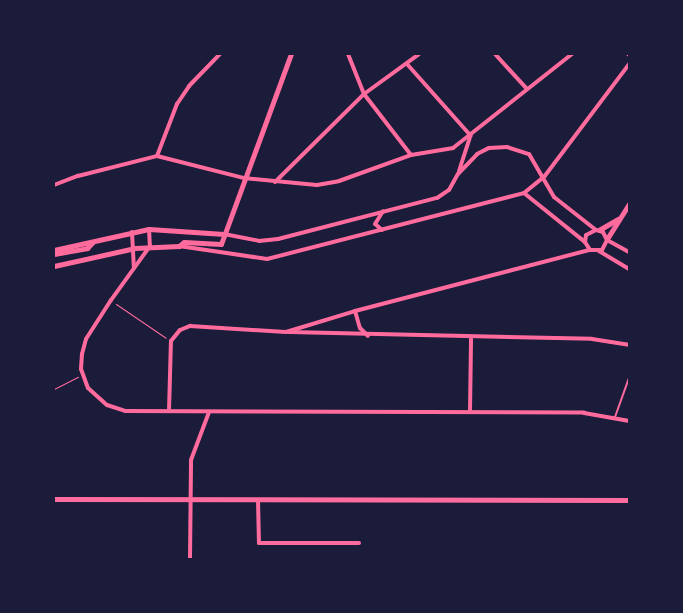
<!DOCTYPE html>
<style>
body{margin:0}
#map{position:relative;width:683px;height:613px;overflow:hidden;background:#1b1b3a;font-family:"Golos Text",sans-serif}
div>[style]{position:absolute}
.path>*{height:1px;margin:-0.5px;padding:0 0.5px;transform-origin:0.5px;border-radius:0.5px;background:#ff6b9d}
.service>*{height:2px;margin:-1px;padding:0 1px;transform-origin:1px;border-radius:1px;background:#ff6b9d}
.minor>*{height:4px;margin:-2px;padding:0 2px;transform-origin:2px;border-radius:2px;background:#ff6b9d}
.tertiary>*{height:4.5px;margin:-2.25px;padding:0 2.25px;transform-origin:2.25px;border-radius:2.25px;background:#ff6b9d}
.secondary>*{height:5px;margin:-2.5px;padding:0 2.5px;transform-origin:2.5px;border-radius:2.5px;background:#ff6b9d}
span{translate:-50% -50%;white-space:nowrap;text-align:center;line-height:1.15;-webkit-text-stroke:5px #1b1b3a;paint-order:stroke}
.frame{position:absolute;inset:0;border:55px solid #1b1b3a;pointer-events:none}
</style>
<div id="map">
<div class="path">
<i style="left:116px;top:304px;width:60px;rotate:34.2deg"></i>
<i style="left:54px;top:389px;width:27px;rotate:-27deg"></i>
</div>
<div class="service">
<i style="left:615px;top:417px;width:41px;rotate:-70.3deg"></i>
</div>
<div class="minor">
<i style="left:348px;top:54px;width:43px;rotate:68.2deg"></i>
<i style="left:364px;top:94px;width:77px;rotate:52.4deg"></i>
<i style="left:495px;top:54px;width:47px;rotate:47.6deg"></i>
<i style="left:628px;top:54px;width:1px;rotate:45deg"></i>
<i style="left:407px;top:64px;width:96px;rotate:48.4deg"></i>
<i style="left:157px;top:156px;width:90px;rotate:14.2deg"></i>
<i style="left:244px;top:178px;width:73px;rotate:5.5deg"></i>
<i style="left:317px;top:185px;width:22px;rotate:-10deg"></i>
<i style="left:339px;top:181px;width:77px;rotate:-19.9deg"></i>
<i style="left:411px;top:155px;width:43px;rotate:-9.5deg"></i>
<i style="left:453px;top:148px;width:152px;rotate:-38.3deg"></i>
<i style="left:459px;top:171px;width:35px;rotate:-72deg"></i>
<i style="left:275px;top:182px;width:125px;rotate:-44.7deg"></i>
<i style="left:364px;top:94px;width:68px;rotate:-36deg"></i>
<i style="left:54px;top:185px;width:26px;rotate:-21deg"></i>
<i style="left:78px;top:176px;width:81px;rotate:-14.2deg"></i>
<i style="left:157px;top:156px;width:56px;rotate:-69deg"></i>
<i style="left:177px;top:104px;width:22px;rotate:-56deg"></i>
<i style="left:189px;top:86px;width:45px;rotate:-45.9deg"></i>
<i style="left:524px;top:193px;width:78px;rotate:38.8deg"></i>
<i style="left:585px;top:242px;width:9px;rotate:58deg"></i>
<i style="left:590px;top:250px;width:12px"></i>
<i style="left:602px;top:250px;width:11px;rotate:-63deg"></i>
<i style="left:607px;top:240px;width:9px;rotate:-117deg"></i>
<i style="left:603px;top:232px;width:7px;rotate:-164deg"></i>
<i style="left:596px;top:230px;width:11px;rotate:153deg"></i>
<i style="left:586px;top:235px;width:7px;rotate:98deg"></i>
<i style="left:149px;top:229px;width:17px;rotate:87deg"></i>
<i style="left:150px;top:246px;width:67px;rotate:125.8deg"></i>
<i style="left:111px;top:300px;width:46px;rotate:122.7deg"></i>
<i style="left:86px;top:339px;width:16px;rotate:105deg"></i>
<i style="left:82px;top:354px;width:15px;rotate:94deg"></i>
<i style="left:81px;top:369px;width:20px;rotate:70deg"></i>
<i style="left:88px;top:388px;width:25px;rotate:42deg"></i>
<i style="left:107px;top:405px;width:19px;rotate:18deg"></i>
<i style="left:125px;top:411px;width:459px;rotate:0.2deg"></i>
<i style="left:584px;top:413px;width:46px;rotate:10.1deg"></i>
<i style="left:382px;top:230px;width:9px;rotate:-139deg"></i>
<i style="left:375px;top:224px;width:15px;rotate:-58deg"></i>
<i style="left:132px;top:232px;width:36px;rotate:87deg"></i>
<i style="left:224px;top:234px;width:36px;rotate:11deg"></i>
<i style="left:259px;top:241px;width:19px;rotate:-6deg"></i>
<i style="left:278px;top:239px;width:164px;rotate:-14.5deg"></i>
<i style="left:437px;top:198px;width:14px;rotate:-34deg"></i>
<i style="left:449px;top:190px;width:18px;rotate:-61deg"></i>
<i style="left:458px;top:174px;width:28px;rotate:-46deg"></i>
<i style="left:477px;top:154px;width:13px;rotate:-27deg"></i>
<i style="left:489px;top:148px;width:18px;rotate:-3deg"></i>
<i style="left:507px;top:147px;width:23px;rotate:18deg"></i>
<i style="left:529px;top:154px;width:50px;rotate:59.8deg"></i>
<i style="left:554px;top:197px;width:53px;rotate:38.2deg"></i>
<i style="left:607px;top:240px;width:25px;rotate:29deg"></i>
<i style="left:179px;top:246px;width:89px;rotate:8.4deg"></i>
<i style="left:267px;top:259px;width:265px;rotate:-14.4deg"></i>
<i style="left:524px;top:193px;width:26px;rotate:-39deg"></i>
<i style="left:544px;top:177px;width:141px;rotate:-53deg"></i>
<i style="left:599px;top:251px;width:35px;rotate:31deg"></i>
<i style="left:355px;top:311px;width:18px;rotate:74deg"></i>
<i style="left:360px;top:328px;width:11px;rotate:45deg"></i>
<i style="left:289px;top:332px;width:303px;rotate:1.3deg"></i>
<i style="left:592px;top:339px;width:37px;rotate:9deg"></i>
<i style="left:169px;top:411px;width:70px;rotate:-88.4deg"></i>
<i style="left:171px;top:341px;width:14px;rotate:-51deg"></i>
<i style="left:180px;top:330px;width:11px;rotate:-22deg"></i>
<i style="left:190px;top:326px;width:96px;rotate:3.6deg"></i>
<i style="left:286px;top:332px;width:72px;rotate:-16.9deg"></i>
<i style="left:355px;top:311px;width:243px;rotate:-14.6deg"></i>
<i style="left:470px;top:412px;width:73px;rotate:-89.2deg"></i>
<i style="left:258px;top:500px;width:43px;rotate:88.7deg"></i>
<i style="left:259px;top:543px;width:100px"></i>
<i style="left:190px;top:559px;width:99px;rotate:-89.4deg"></i>
<i style="left:191px;top:460px;width:51px;rotate:-69.4deg"></i>
</div>
<div class="tertiary">
<i style="left:599px;top:230px;width:22px;rotate:-30deg"></i>
<i style="left:607px;top:239px;width:41px;rotate:-57.8deg"></i>
<i style="left:54px;top:499px;width:575px;rotate:0.1deg"></i>
</div>
<div class="secondary">
<i style="left:54px;top:250px;width:97px;rotate:-12.5deg"></i>
<i style="left:149px;top:229px;width:75px;rotate:3.8deg"></i>
<i style="left:54px;top:254px;width:34px;rotate:-10deg"></i>
<i style="left:87px;top:248px;width:8px;rotate:-45deg"></i>
<i style="left:54px;top:266px;width:83px;rotate:-12.5deg"></i>
<i style="left:135px;top:248px;width:44px;rotate:-2.6deg"></i>
<i style="left:179px;top:246px;width:6px;rotate:-39deg"></i>
<i style="left:184px;top:242px;width:37px;rotate:3deg"></i>
<i style="left:221px;top:244px;width:202px;rotate:-69.8deg"></i>
</div>
<div class="frame"></div>
</div>
